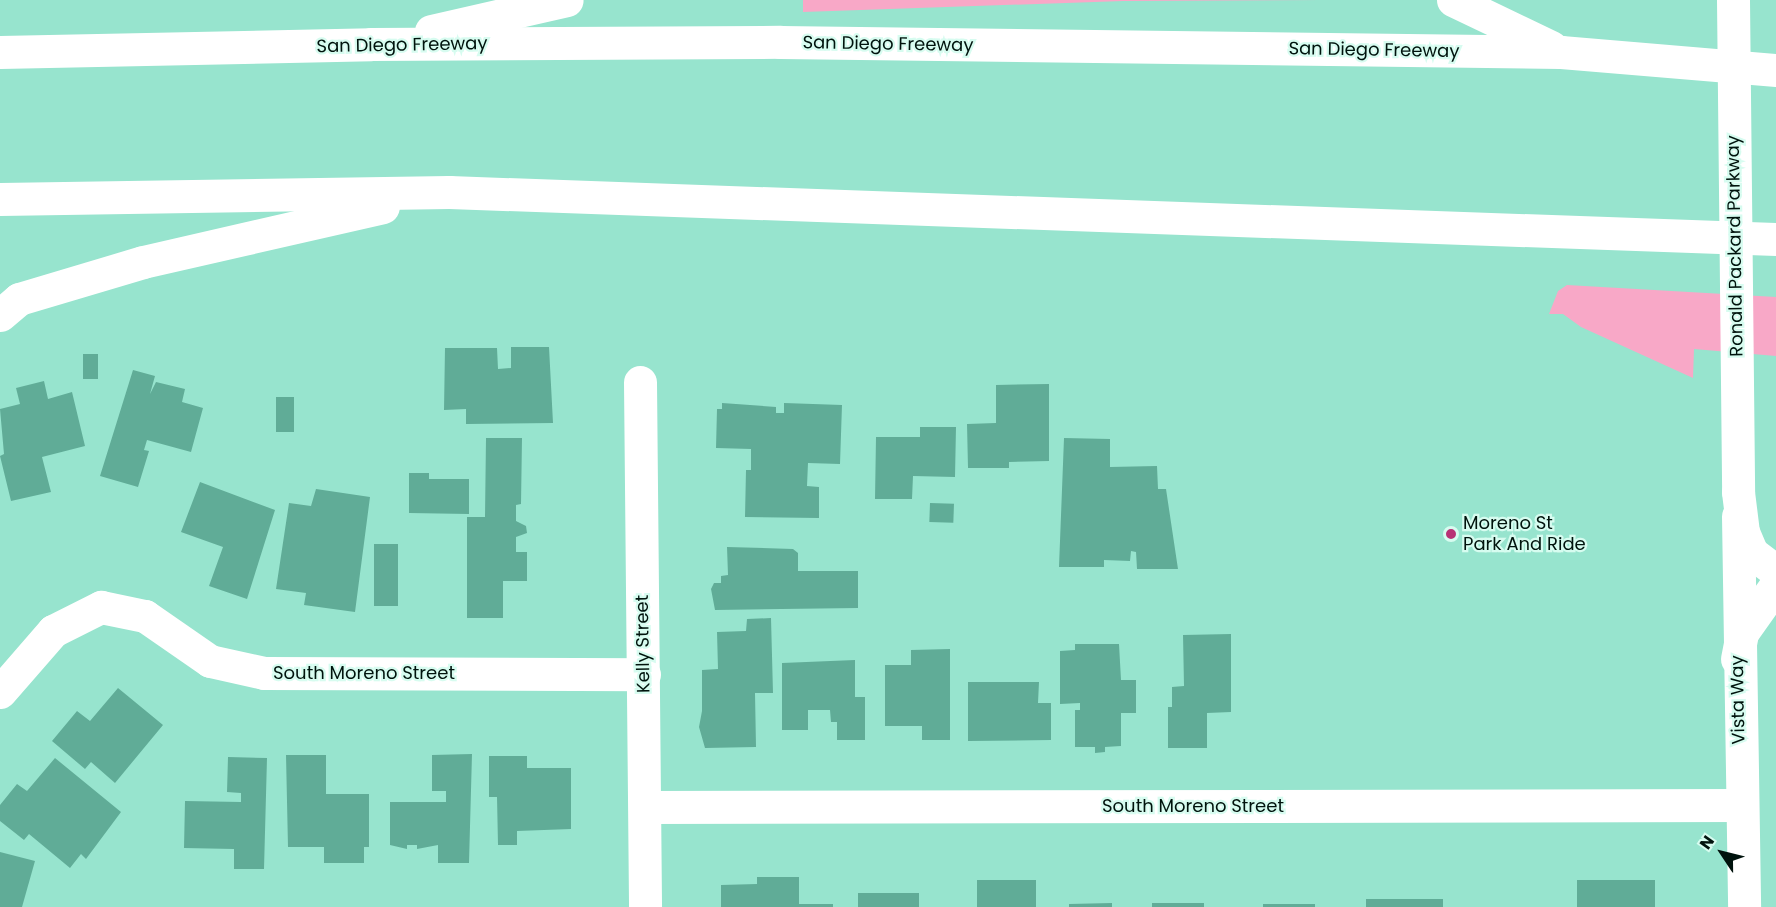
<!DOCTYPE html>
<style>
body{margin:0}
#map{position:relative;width:1776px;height:907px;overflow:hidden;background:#97e4ce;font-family:Poppins,sans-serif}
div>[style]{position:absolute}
.green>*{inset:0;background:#f8a8c7}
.building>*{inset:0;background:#60ac97;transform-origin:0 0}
.street>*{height:33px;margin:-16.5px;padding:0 16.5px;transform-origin:16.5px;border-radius:16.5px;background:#fff}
.secondary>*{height:33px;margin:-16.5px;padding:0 16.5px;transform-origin:16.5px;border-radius:16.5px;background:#fff}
.highway>*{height:33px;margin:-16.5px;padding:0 16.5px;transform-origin:16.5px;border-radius:16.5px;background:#fff}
.dots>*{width:16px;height:16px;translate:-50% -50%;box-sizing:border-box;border:3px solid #d7fcf0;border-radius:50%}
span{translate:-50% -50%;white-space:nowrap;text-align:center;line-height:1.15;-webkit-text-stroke:4.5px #d7fcf0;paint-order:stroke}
.street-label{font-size:18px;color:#00130d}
.poi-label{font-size:18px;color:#00130d}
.left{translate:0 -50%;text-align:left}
.north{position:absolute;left:1692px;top:823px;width:60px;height:60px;-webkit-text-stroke:4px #d7fcf0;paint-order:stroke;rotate:305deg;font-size:16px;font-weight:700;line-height:24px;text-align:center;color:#00130d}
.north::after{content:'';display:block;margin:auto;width:21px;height:27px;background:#00130d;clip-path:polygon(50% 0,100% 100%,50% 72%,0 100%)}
</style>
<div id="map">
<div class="green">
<i style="clip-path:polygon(803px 0,1321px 0,1123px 1px,803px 12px)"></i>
<i style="clip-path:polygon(1567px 285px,1776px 297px,1776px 356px,1694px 349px,1693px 378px,1581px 327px,1563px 314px,1549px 314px,1558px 291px)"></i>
</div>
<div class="building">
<i style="clip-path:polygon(511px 347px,549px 347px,553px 423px,466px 424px,466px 409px,444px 410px,445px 348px,497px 348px,498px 369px,511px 368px)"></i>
<i style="left:83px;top:354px;width:15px;height:25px"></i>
<i style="clip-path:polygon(133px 370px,155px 376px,150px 394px,156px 382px,185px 389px,182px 402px,203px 408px,191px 452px,147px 440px,144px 450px,149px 451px,138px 487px,100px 476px)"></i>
<i style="clip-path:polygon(44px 381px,48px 399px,72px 392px,85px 446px,42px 457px,51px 492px,11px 501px,0 456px,4px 454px,0 409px,20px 404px,16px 388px)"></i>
<i style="clip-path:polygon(1049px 384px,1049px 461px,1009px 462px,1009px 468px,968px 468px,967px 424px,996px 423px,996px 385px)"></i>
<i style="left:276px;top:397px;width:18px;height:35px"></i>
<i style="clip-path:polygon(722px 403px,776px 407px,776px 413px,784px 413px,784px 403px,842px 405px,840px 464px,808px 463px,807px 486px,819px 487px,819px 518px,745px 517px,746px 470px,751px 470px,751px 449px,716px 448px,717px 409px,722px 409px)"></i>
<i style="clip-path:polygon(920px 427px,956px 427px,955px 477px,913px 476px,912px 499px,875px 499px,876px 437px,920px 437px)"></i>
<i style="clip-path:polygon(486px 438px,522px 438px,521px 504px,516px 505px,516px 521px,526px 526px,527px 533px,516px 537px,516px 552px,527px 552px,527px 581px,503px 581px,503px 618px,467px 618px,467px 517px,485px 517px)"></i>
<i style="clip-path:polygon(1064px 438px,1110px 439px,1110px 467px,1157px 466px,1158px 489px,1166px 489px,1178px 569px,1137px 569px,1136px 552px,1131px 551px,1130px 561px,1104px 560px,1104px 567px,1059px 567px)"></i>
<i style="clip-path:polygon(409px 473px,429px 473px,429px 479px,469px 479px,469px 514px,409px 513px)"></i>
<i style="clip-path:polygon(200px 482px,275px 510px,247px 599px,209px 586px,223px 547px,181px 532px)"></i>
<i style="clip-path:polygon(316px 489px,370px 497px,355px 612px,304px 605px,306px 593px,276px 589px,289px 503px,311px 506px)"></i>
<i style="left:930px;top:503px;width:24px;height:19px;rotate:2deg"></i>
<i style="left:374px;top:544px;width:24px;height:62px"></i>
<i style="clip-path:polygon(727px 547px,793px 549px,798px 553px,798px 571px,858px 571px,858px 608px,715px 610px,711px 589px,714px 583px,721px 583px,721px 576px,728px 575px)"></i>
<i style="clip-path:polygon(771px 618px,773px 693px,755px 693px,756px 747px,705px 748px,699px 727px,702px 711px,702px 670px,718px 669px,717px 632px,746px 631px,747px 619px)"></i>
<i style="clip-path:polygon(1231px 634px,1231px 712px,1207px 713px,1207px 748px,1168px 748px,1168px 707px,1172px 707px,1172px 687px,1184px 686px,1183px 635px)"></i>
<i style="clip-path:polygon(1075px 644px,1119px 644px,1121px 680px,1136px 680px,1136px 713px,1121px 713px,1121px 746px,1105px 747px,1105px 752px,1095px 753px,1095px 747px,1075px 747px,1075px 710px,1080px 710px,1080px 703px,1060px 704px,1060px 651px,1075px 650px)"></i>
<i style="clip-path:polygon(950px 649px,950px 740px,922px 740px,922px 726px,885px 726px,885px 665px,911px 665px,911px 650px)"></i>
<i style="clip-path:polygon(855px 660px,855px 697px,865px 697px,865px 740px,837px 740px,837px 722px,831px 722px,830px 710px,808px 710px,808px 730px,782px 730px,782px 663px)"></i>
<i style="clip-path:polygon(968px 682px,1039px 682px,1038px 703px,1051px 703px,1051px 740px,968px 741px)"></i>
<i style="clip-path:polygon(118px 688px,163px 725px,115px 783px,91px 762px,85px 769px,52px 741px,77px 711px,90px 721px)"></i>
<i style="clip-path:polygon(472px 754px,469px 863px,438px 863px,438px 845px,417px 849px,417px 845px,407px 845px,407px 849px,390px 845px,390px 802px,446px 802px,446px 791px,432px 791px,432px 755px)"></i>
<i style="clip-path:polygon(286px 755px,326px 755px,326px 794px,369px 794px,369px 847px,364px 847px,364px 863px,324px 863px,324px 847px,288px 847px)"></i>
<i style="clip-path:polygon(489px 756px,527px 756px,527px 768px,571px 768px,571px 829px,517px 831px,517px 845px,498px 845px,497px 797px,489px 797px)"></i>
<i style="clip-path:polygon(228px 757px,267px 758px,264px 869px,234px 869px,234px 849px,184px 848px,185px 801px,241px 802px,241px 793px,227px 792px)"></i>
<i style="clip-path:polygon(55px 758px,121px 812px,86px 859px,81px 854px,70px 868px,29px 834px,24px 840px,0 821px,0 805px,17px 784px,27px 791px)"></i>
<i style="clip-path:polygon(0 852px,35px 861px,22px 907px,0 907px)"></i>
<i style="clip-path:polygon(757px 877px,799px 877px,799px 904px,833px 904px,833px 907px,721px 907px,721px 885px,757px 884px)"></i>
<i style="left:977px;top:880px;width:59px;height:27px"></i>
<i style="left:1577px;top:880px;width:78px;height:27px"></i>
<i style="left:858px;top:893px;width:61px;height:14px"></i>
<i style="left:1366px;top:899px;width:77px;height:8px"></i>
<i style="clip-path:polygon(1112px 903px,1112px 907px,1069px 907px,1069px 904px)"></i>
<i style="left:1152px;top:903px;width:52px;height:4px"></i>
<i style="left:1263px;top:904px;width:52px;height:3px"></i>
</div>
<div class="street">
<i style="left:640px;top:382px;width:525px;rotate:89.45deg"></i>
<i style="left:0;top:692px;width:81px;rotate:-49deg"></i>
<i style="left:53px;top:631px;width:54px;rotate:-26.6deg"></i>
<i style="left:101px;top:607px;width:45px;rotate:11.6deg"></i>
<i style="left:145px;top:616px;width:79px;rotate:34.7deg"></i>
<i style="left:210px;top:661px;width:55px;rotate:12.5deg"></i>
<i style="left:264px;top:673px;width:380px;rotate:0.2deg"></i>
<i style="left:645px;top:807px;width:1096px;rotate:-0.1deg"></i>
</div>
<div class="secondary">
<i style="left:1738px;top:516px;width:391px;rotate:89.1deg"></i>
</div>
<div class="highway">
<i style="left:1453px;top:0;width:109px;rotate:25.6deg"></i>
<i style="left:1733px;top:0;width:492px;rotate:89.4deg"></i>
<i style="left:1738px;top:492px;width:40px;rotate:82.9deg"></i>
<i style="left:1743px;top:532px;width:23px;rotate:67deg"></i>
<i style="left:1752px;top:553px;width:30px;rotate:37deg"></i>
<i style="left:431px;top:31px;width:139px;rotate:-12.8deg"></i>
<i style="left:0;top:52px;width:371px;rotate:-1.2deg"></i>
<i style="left:371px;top:44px;width:409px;rotate:-0.3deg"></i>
<i style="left:780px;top:42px;width:781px;rotate:0.73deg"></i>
<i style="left:1561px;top:52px;width:216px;rotate:4.8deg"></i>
<i style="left:0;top:199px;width:449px;rotate:-0.9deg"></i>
<i style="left:449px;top:192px;width:1328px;rotate:2.03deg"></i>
<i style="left:0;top:315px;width:25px;rotate:-40deg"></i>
<i style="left:19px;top:299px;width:129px;rotate:-16.6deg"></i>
<i style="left:143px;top:262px;width:246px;rotate:-12.9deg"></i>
<i style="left:1737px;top:659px;width:26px;rotate:-79deg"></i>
<i style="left:1742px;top:633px;width:59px;rotate:-54.7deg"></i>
</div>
<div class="dots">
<i style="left:1451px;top:534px;background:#b83275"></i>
</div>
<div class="street-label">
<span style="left:888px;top:44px;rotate:1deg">San Diego Freeway</span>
<span style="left:402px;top:45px;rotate:-1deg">San Diego Freeway</span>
<span style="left:1374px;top:50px;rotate:1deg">San Diego Freeway</span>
<span style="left:1735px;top:246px;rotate:-91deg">Ronald Packard Parkway</span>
<span style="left:643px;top:644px;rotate:-91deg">Kelly Street</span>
<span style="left:364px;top:673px">South Moreno Street</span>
<span style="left:1738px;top:700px;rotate:-91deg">Vista Way</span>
<span style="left:1193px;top:806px">South Moreno Street</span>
</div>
<div class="poi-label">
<span class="left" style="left:1463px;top:534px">Moreno St<br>Park And Ride</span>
</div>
<div class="north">N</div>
</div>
